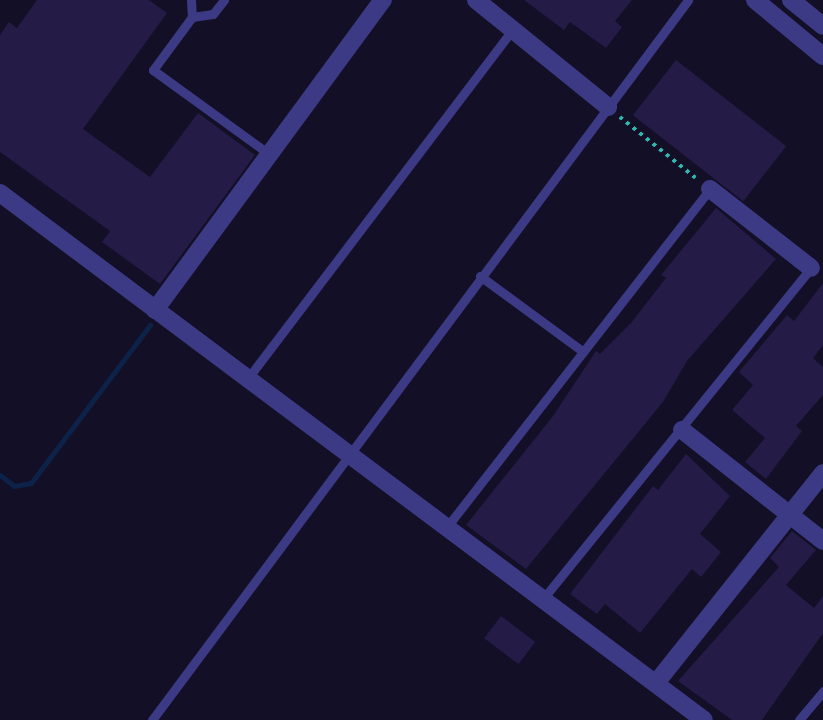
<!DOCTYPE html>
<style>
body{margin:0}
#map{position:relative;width:823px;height:720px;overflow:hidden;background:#130f26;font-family:"PT Sans Narrow",sans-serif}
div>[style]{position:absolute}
.stream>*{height:5px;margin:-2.5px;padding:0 2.5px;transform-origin:2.5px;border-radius:2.5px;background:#0c2248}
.building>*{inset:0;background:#241b47;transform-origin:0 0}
.path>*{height:3.5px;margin-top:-1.75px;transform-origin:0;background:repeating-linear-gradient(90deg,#2fb8b0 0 3.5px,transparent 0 8.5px)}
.service>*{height:9px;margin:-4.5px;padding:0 4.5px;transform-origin:4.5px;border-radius:4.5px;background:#3d3a85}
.minor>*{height:18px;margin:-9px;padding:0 9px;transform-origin:9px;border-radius:9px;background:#3d3a85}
.tertiary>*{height:18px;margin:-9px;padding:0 9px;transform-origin:9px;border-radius:9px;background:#3d3a85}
span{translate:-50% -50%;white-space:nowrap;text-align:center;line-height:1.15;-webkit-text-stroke:7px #130f26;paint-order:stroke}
</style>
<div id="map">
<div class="stream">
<i style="left:0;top:475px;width:18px;rotate:38deg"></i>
<i style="left:14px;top:486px;width:17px;rotate:-10deg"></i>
<i style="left:31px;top:483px;width:198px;rotate:-53deg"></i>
</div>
<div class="building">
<i style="clip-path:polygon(37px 0,149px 0,167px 13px,83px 129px,150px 177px,198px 113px,255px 155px,160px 284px,102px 242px,110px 231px,0 152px,0 35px,9px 22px,17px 28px)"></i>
<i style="clip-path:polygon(524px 0,632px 0,615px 21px,622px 27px,606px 48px,570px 22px,564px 30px)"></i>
<i style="left:676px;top:60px;width:140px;height:70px;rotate:38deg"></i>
<i style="clip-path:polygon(716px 208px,776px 259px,687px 361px,663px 402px,526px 569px,466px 525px,553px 416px,596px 351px,600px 354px,631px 323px,666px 278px,661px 275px)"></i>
<i style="clip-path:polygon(823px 283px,823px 345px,813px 358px,823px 367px,823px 395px,796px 426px,802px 431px,766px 479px,745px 462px,765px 438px,732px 410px,753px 385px,739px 372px,787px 315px,794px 321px)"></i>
<i style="clip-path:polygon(686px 454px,730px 496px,700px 534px,721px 552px,701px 577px,692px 569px,640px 633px,605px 604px,597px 614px,570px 594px,653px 486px,658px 490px)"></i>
<i style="clip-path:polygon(792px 531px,816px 550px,786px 585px,814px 608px,823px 596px,823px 633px,762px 720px,732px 720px,678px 681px,779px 567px,770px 558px)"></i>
<i style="left:501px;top:616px;width:43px;height:28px;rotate:37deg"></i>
</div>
<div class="path">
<i style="left:620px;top:117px;width:97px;rotate:38.8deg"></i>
</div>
<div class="service">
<i style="left:191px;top:0;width:17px;rotate:87deg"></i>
<i style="left:192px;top:17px;width:66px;rotate:126.3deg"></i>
<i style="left:153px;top:70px;width:143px;rotate:35.9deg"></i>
<i style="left:192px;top:17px;width:21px;rotate:-8deg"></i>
<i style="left:213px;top:14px;width:18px;rotate:-52deg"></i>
<i style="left:480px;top:276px;width:127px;rotate:36.3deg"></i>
<i style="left:248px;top:378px;width:437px;rotate:-52.8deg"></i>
<i style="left:446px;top:528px;width:430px;rotate:-52.1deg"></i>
<i style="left:542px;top:600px;width:427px;rotate:-51deg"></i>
<i style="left:152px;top:720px;width:898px;rotate:-53.33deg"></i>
<i style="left:799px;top:720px;width:38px;rotate:-50deg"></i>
</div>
<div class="minor">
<i style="left:476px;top:0;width:170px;rotate:39deg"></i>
<i style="left:710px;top:189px;width:128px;rotate:38deg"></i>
<i style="left:0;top:193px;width:879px;rotate:36.82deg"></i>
<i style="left:155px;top:310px;width:385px;rotate:-53.7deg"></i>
<i style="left:682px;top:430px;width:179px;rotate:38.2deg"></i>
<i style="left:656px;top:683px;width:268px;rotate:-51.5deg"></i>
</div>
<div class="tertiary">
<i style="left:755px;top:0;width:88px;rotate:39.5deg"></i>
<i style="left:791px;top:0;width:41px;rotate:39.1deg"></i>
</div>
</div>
